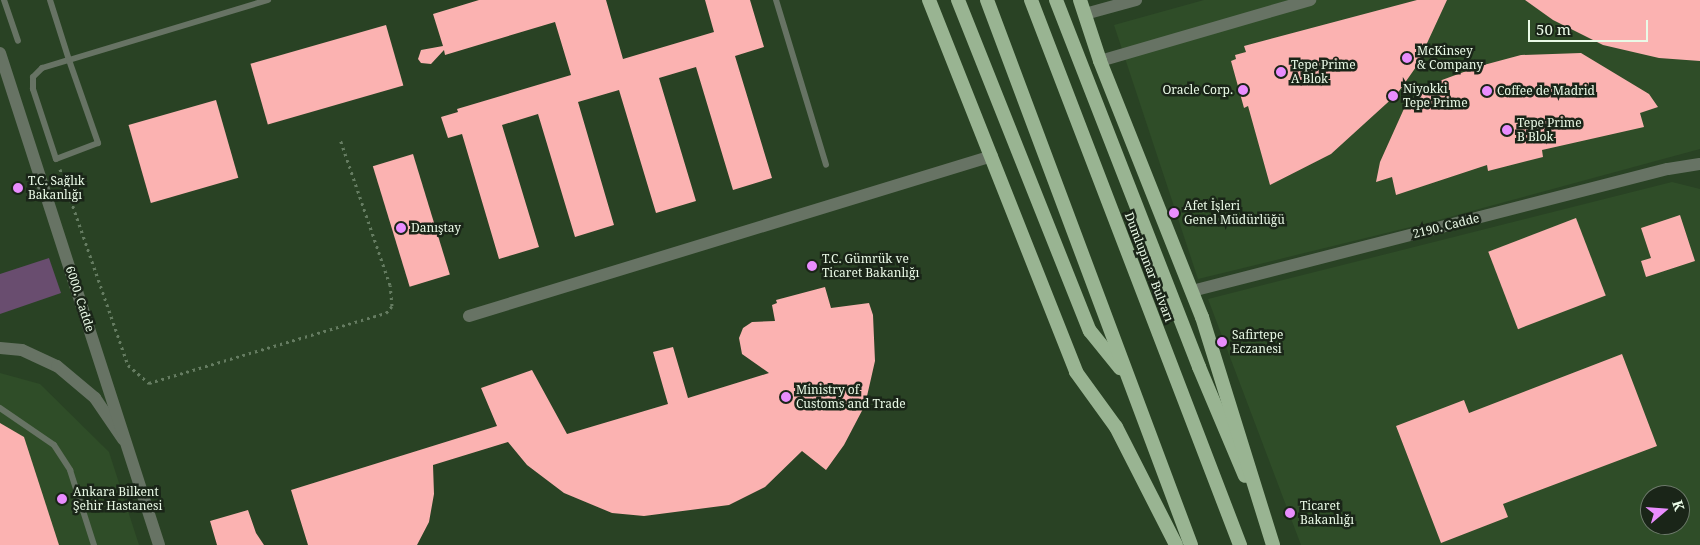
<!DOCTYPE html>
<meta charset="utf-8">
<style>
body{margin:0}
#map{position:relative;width:1700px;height:545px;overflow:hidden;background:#294224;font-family:"Noto Serif",serif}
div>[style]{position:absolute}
.built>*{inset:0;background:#2f4d28}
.green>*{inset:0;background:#694d6f}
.building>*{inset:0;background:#fbb2b1;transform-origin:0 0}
.path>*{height:3px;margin-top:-1.5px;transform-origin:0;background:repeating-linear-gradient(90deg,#657c61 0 2.5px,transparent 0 6.5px)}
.service>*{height:6px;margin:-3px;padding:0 3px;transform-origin:3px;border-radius:3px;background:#677364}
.minor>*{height:12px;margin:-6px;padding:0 6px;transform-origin:6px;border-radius:6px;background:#677364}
.tertiary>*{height:12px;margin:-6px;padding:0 6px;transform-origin:6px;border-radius:6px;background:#677364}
.trunk>*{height:14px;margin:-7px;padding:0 7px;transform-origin:7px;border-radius:7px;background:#99b492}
.dots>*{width:14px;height:14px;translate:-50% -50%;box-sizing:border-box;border:2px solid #1a2518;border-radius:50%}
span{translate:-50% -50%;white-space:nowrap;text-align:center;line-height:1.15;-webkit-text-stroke:5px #1a2518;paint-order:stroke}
.poi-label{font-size:12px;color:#eafae7}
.left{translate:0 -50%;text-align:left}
.right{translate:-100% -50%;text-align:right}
.street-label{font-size:12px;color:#eafae7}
.north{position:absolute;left:1640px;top:485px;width:50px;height:50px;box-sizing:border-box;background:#1a2518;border:1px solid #6d7a6b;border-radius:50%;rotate:72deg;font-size:14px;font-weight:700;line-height:20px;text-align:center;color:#eafae7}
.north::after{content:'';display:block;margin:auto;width:18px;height:22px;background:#e98dfe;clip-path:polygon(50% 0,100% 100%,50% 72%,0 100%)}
.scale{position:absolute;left:1528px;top:20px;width:120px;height:22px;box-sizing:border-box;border:2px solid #eafae7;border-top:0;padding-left:6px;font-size:15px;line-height:18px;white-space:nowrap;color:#eafae7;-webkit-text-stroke:4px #1a2518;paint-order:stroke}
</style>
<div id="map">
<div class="built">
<i style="clip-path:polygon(1204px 0,1700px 0,1700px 149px,1431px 222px,1198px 279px,1114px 25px)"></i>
<i style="clip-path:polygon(evenodd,1672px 182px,1700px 189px,1700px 545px,1301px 545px,1208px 299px,1672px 182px,1650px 495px,1680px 495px,1680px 525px,1650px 525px,1650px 495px)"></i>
<i style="clip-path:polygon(0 373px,40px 384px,109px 452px,139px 545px,0 545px)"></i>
</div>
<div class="green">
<i style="clip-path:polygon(49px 258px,61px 293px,0 314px,0 274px)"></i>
</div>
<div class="building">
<i style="clip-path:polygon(479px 0,606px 0,623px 59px,714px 32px,705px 0,750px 0,764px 47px,735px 56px,772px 178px,733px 190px,696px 67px,659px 78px,696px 201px,656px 213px,619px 90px,578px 102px,614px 225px,575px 237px,538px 114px,502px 125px,539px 247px,499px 259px,462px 134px,448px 138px,441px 117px,458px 112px,457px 109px,571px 75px,555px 22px,445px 55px,444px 50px,431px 64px,421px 63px,418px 59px,421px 50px,443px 46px,433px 14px)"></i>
<i style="clip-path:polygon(1417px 0,1447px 0,1416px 67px,1397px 94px,1331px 154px,1270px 185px,1248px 106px,1244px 108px,1231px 61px,1236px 59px,1235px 55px,1246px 52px,1244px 46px)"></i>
<i style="clip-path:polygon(1525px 0,1700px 0,1700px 61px,1659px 58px,1603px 45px,1553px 20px)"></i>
<i style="left:386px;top:25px;width:63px;height:141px;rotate:74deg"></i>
<i style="clip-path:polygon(1581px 53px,1649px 94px,1658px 107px,1640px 113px,1644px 127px,1542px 150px,1543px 157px,1488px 171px,1487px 165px,1396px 195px,1392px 177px,1376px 182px,1380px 162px,1407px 102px,1442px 80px,1480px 66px,1521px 55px)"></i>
<i style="left:216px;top:100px;width:81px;height:91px;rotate:74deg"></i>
<i style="left:413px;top:154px;width:126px;height:42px;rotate:73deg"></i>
<i style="clip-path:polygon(1680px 215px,1695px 261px,1646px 277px,1641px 261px,1651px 258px,1641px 228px)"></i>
<i style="left:1576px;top:218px;width:83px;height:94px;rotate:69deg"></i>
<i style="clip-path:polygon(825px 287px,831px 308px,869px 303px,873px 315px,875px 361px,865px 405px,844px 445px,826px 470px,802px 451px,765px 487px,729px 505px,644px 516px,612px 513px,564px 493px,527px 465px,508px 442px,433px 465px,434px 494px,429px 522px,417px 545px,308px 545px,291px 490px,497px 426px,481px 388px,532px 370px,567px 434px,668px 404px,653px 352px,673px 347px,688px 398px,769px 373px,742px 354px,739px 338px,743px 328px,752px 322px,775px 321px,772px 305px,777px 303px,776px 300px)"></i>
<i style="clip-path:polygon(1622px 354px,1657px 446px,1503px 504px,1508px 517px,1441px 543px,1396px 426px,1464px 400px,1469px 413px)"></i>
<i style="clip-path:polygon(0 423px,24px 437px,59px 545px,0 545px)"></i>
<i style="clip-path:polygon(248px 510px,256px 533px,264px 545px,217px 545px,210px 521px)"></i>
</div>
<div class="path">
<i style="left:60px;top:169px;width:207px;rotate:70.9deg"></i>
<i style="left:128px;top:365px;width:28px;rotate:41deg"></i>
<i style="left:149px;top:383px;width:247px;rotate:-16.5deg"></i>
<i style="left:386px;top:313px;width:9px;rotate:-49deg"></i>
<i style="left:392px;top:306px;width:21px;rotate:-95deg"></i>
<i style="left:390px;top:285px;width:154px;rotate:-108.9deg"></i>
</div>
<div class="service">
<i style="left:4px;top:0;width:43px;rotate:71.1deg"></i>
<i style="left:50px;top:0;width:63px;rotate:72.4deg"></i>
<i style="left:69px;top:60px;width:88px;rotate:70.7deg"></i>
<i style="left:98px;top:143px;width:45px;rotate:159.1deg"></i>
<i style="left:56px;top:159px;width:74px;rotate:-108.2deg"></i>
<i style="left:33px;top:89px;width:12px;rotate:-90deg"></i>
<i style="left:33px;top:77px;width:13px;rotate:-45deg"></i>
<i style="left:42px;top:68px;width:28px;rotate:-17deg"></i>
<i style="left:69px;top:60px;width:208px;rotate:-16.8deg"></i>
<i style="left:776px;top:0;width:172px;rotate:73.1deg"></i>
<i style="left:0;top:408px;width:65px;rotate:34.4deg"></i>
<i style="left:54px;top:445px;width:30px;rotate:57deg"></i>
<i style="left:70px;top:470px;width:79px;rotate:72.3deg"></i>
</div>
<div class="minor">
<i style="left:1085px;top:14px;width:53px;rotate:-15.4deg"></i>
<i style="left:1100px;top:61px;width:219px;rotate:-16.2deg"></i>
<i style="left:1192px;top:291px;width:491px;rotate:-14.4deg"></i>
<i style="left:1668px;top:169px;width:32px;rotate:-9deg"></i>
<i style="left:469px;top:316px;width:547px;rotate:-17.01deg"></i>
<i style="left:0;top:348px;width:22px;rotate:5deg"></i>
<i style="left:22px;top:350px;width:38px;rotate:25deg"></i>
<i style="left:57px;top:366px;width:50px;rotate:40.1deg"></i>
<i style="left:95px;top:398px;width:50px;rotate:55.7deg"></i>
</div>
<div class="tertiary">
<i style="left:0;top:53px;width:517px;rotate:72.09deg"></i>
</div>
<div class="trunk">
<i style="left:929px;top:0;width:400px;rotate:68.4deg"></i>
<i style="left:1076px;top:372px;width:68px;rotate:54deg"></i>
<i style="left:1116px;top:427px;width:132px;rotate:63deg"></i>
<i style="left:958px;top:0;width:356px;rotate:68.3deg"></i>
<i style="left:1090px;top:331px;width:48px;rotate:51deg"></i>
<i style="left:987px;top:0;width:582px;rotate:69.48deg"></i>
<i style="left:1031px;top:0;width:584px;rotate:69.02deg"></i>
<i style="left:1056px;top:0;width:394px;rotate:68.7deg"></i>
<i style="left:1199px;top:367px;width:118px;rotate:67.1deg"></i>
<i style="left:1080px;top:0;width:64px;rotate:71.8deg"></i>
<i style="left:1100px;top:61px;width:276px;rotate:68.3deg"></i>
<i style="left:1202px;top:317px;width:239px;rotate:72.7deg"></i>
</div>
<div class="dots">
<i style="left:1407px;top:58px;background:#e98dfe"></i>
<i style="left:1281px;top:72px;background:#e98dfe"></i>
<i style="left:1243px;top:90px;background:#e98dfe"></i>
<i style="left:1487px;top:91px;background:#e98dfe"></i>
<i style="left:1393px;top:96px;background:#e98dfe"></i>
<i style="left:1507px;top:130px;background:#e98dfe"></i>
<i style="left:18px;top:188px;background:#e98dfe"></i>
<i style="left:1174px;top:213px;background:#e98dfe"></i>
<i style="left:401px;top:228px;background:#e98dfe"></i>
<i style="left:812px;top:266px;background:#e98dfe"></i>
<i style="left:1222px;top:342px;background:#e98dfe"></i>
<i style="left:786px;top:397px;background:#e98dfe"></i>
<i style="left:62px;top:499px;background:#e98dfe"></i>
<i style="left:1290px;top:513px;background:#e98dfe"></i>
</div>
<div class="poi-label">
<span class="left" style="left:1417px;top:58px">McKinsey<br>&amp; Company</span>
<span class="left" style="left:1291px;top:72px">Tepe Prime<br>A Blok</span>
<span class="left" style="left:1403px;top:96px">Niyokki<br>Tepe Prime</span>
<span class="right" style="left:1233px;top:90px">Oracle Corp.</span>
<span class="left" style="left:1497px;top:91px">Coffee de Madrid</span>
<span class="left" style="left:1517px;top:130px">Tepe Prime<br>B Blok</span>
<span class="left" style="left:28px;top:188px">T.C. Sağlık<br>Bakanlığı</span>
<span class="left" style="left:1184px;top:213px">Afet İşleri<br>Genel Müdürlüğü</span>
<span class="left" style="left:411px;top:228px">Danıştay</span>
<span class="left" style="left:822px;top:266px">T.C. Gümrük ve<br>Ticaret Bakanlığı</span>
<span class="left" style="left:1232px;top:342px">Safirtepe<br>Eczanesi</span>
<span class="left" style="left:796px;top:397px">Ministry of<br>Customs and Trade</span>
<span class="left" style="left:73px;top:499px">Ankara Bilkent<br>Şehir Hastanesi</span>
<span class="left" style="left:1300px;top:513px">Ticaret<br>Bakanlığı</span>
</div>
<div class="street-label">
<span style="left:1446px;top:226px;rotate:-14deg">2190. Cadde</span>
<span style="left:1149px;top:267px;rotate:69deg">Dumlupınar Bulvarı</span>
<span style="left:80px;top:299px;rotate:72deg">6000. Cadde</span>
</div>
<div class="north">K</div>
<div class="scale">50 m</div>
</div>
